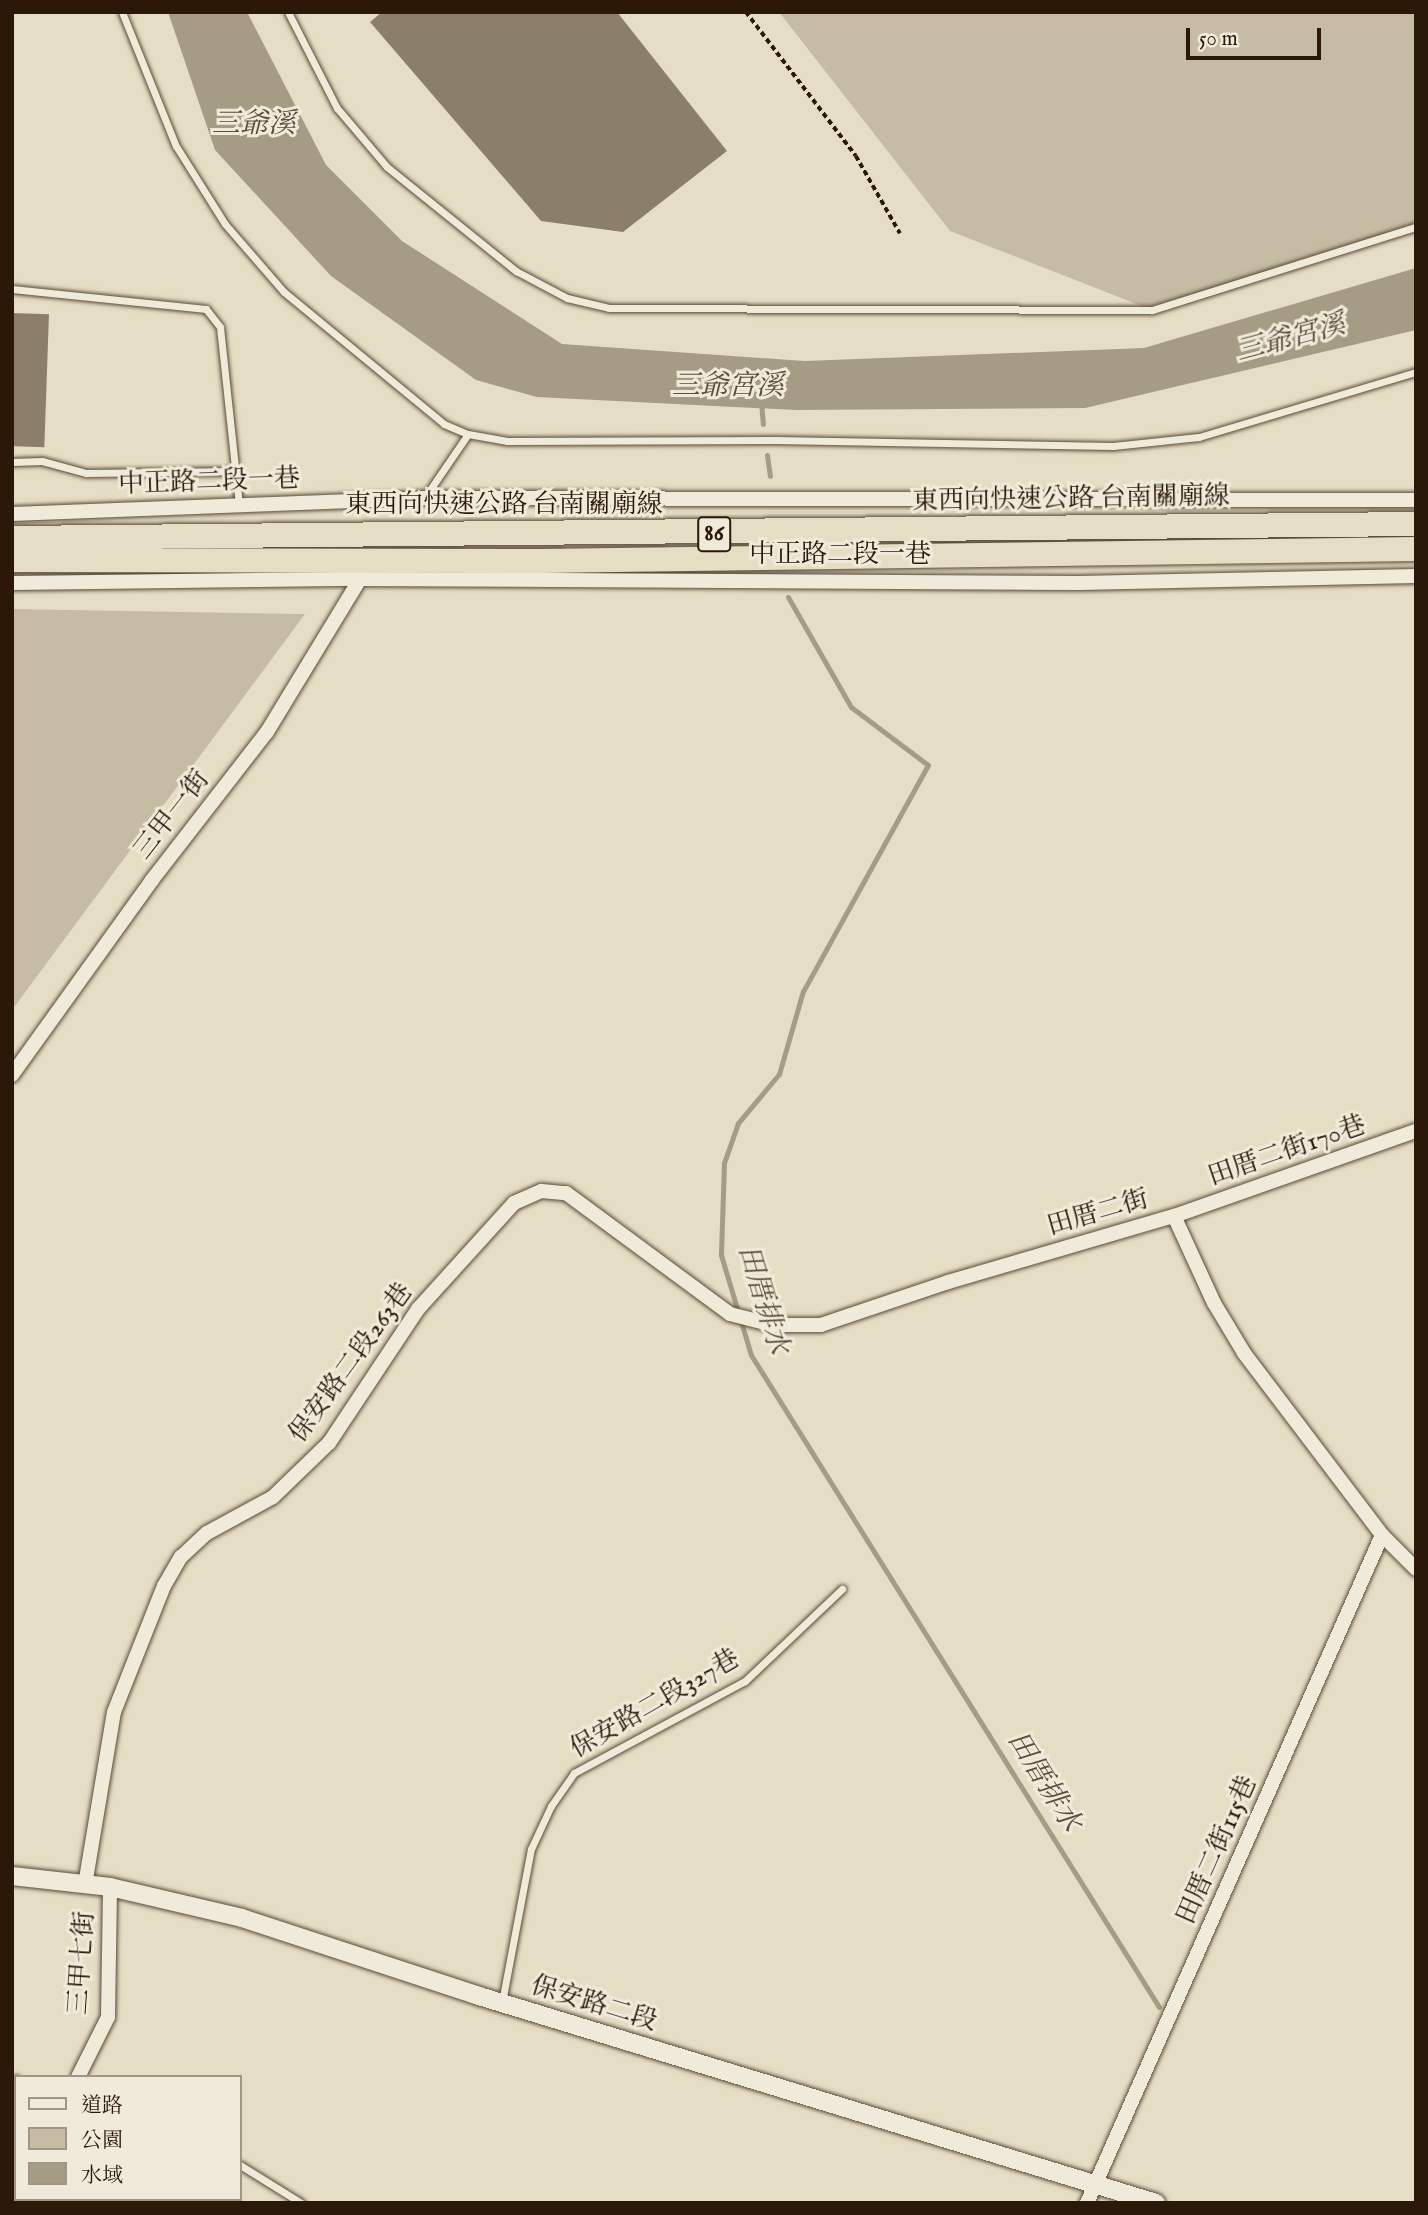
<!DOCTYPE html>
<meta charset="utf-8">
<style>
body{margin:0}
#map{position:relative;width:1428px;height:2215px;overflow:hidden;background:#e6dec4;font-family:"IM FELL English","Noto Serif TC",serif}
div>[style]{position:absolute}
.green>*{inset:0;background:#c6bca4}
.water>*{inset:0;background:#a69b84}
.stream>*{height:5px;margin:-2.5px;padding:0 2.5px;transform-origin:2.5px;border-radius:2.5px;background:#a69b84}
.building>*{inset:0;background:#8c7f6a;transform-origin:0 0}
.path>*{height:3.5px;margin-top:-1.75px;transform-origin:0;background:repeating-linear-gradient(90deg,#2b1809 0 5px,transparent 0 8.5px)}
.roads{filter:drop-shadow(0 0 2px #5a4a38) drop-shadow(0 0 2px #5a4a38)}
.service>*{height:7px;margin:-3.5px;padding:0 3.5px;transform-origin:3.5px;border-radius:3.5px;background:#efead9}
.minor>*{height:14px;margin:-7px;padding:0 7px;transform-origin:7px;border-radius:7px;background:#efead9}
.tertiary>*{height:18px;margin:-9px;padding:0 9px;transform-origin:9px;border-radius:9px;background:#efead9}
.trunk>*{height:24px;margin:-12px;padding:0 12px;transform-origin:12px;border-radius:12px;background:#e6dec4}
span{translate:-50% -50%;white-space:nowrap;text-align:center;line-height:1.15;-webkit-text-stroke:6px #efead9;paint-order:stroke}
.shield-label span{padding:2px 5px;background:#efead9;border:2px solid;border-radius:5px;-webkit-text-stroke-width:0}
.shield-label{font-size:24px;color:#2b1809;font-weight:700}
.street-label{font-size:26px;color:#2b1809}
.water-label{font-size:28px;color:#5c4c3a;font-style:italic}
.frame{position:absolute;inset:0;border:14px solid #2b1809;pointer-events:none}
.legend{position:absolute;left:14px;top:2075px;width:228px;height:126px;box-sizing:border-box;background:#efead9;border:2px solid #a19686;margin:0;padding:9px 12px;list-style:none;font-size:21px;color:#2b1809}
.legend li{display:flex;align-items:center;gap:14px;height:35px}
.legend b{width:35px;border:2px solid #a19686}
.scale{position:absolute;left:1186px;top:28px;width:135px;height:32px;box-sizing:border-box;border:4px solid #2b1809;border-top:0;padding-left:9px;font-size:21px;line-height:24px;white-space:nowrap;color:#2b1809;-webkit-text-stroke:5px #efead9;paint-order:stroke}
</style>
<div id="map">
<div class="green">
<i style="clip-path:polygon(779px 12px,1416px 12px,1416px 227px,1152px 310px,950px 231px)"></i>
<i style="clip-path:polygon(12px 609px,305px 614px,12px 1010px)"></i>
</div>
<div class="water">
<i style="clip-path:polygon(168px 12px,247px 12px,326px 165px,402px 241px,562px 344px,805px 361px,1144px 348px,1416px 268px,1416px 330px,1085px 408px,796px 410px,537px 397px,476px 380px,331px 276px,215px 150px)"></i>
</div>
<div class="stream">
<i style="left:761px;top:402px;width:22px;rotate:85deg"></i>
<i style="left:767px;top:455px;width:21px;rotate:82deg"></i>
<i style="left:788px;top:597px;width:127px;rotate:60.2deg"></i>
<i style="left:851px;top:707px;width:96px;rotate:37deg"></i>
<i style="left:928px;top:765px;width:258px;rotate:118.9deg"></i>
<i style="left:803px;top:991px;width:86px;rotate:106.1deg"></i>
<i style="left:779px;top:1074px;width:64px;rotate:129.9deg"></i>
<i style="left:738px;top:1123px;width:42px;rotate:109.3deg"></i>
<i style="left:724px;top:1163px;width:92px;rotate:91.9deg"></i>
<i style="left:721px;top:1255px;width:104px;rotate:73.3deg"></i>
<i style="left:751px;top:1355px;width:769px;rotate:57.96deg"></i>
</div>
<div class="building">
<i style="clip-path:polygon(382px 12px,617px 12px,727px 151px,623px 232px,541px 221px,370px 22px)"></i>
<i style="left:12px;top:313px;width:37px;height:133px;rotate:2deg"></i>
</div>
<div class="path">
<i style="left:746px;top:12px;width:181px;rotate:52.6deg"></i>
<i style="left:856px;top:156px;width:89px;rotate:60.3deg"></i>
</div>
<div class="roads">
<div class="service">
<i style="left:122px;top:12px;width:144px;rotate:68.1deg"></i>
<i style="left:176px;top:146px;width:92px;rotate:57.9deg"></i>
<i style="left:225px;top:224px;width:90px;rotate:49.1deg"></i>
<i style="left:284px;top:292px;width:207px;rotate:39.5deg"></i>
<i style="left:444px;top:424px;width:26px;rotate:23deg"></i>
<i style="left:468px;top:434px;width:40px;rotate:10deg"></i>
<i style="left:507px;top:441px;width:268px;rotate:-0.2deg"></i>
<i style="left:775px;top:440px;width:338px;rotate:1deg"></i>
<i style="left:1113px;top:446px;width:86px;rotate:-6deg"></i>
<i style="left:1199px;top:437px;width:227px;rotate:-16.7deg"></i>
<i style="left:288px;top:12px;width:108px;rotate:63deg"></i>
<i style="left:337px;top:108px;width:77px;rotate:49.7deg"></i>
<i style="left:387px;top:167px;width:166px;rotate:38.9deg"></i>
<i style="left:516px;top:271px;width:58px;rotate:27.9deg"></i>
<i style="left:567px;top:298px;width:43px;rotate:13.4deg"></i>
<i style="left:609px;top:308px;width:543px;rotate:0.21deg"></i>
<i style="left:1152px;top:310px;width:277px;rotate:-17.5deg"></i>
<i style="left:12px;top:289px;width:195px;rotate:5.9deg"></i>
<i style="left:206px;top:309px;width:23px;rotate:52deg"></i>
<i style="left:220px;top:327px;width:179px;rotate:83.9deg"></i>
<i style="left:12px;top:462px;width:30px;rotate:-2deg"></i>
<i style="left:42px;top:461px;width:46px;rotate:15.3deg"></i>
<i style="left:86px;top:473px;width:152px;rotate:-0.8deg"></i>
<i style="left:425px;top:497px;width:76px;rotate:-55.7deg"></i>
<i style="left:502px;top:2002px;width:156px;rotate:-79.3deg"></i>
<i style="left:531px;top:1849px;width:47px;rotate:-65.1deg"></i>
<i style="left:551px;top:1806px;width:40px;rotate:-55.1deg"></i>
<i style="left:574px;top:1773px;width:194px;rotate:-28.3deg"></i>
<i style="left:745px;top:1681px;width:134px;rotate:-43.5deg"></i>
<i style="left:12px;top:2080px;width:4px;rotate:-14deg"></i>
<i style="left:240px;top:2165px;width:72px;rotate:31.9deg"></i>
</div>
<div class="minor">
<i style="left:12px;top:514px;width:412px;rotate:-2.2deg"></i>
<i style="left:424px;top:498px;width:992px;rotate:0.12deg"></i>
<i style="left:12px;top:583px;width:348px;rotate:-0.7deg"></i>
<i style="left:360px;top:579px;width:719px;rotate:0.32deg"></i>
<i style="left:1079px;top:583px;width:337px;rotate:-1.2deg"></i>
<i style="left:12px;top:1075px;width:240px;rotate:-54.3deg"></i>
<i style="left:152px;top:880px;width:187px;rotate:-52.2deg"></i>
<i style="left:267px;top:732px;width:179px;rotate:-58.7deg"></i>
<i style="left:1174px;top:1216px;width:96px;rotate:65.3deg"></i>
<i style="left:1214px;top:1303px;width:58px;rotate:59deg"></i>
<i style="left:1244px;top:1353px;width:228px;rotate:52.8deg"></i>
<i style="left:1382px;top:1535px;width:48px;rotate:45deg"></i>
<i style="left:85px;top:1885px;width:175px;rotate:-80.5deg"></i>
<i style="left:114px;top:1712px;width:136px;rotate:-68.4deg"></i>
<i style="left:164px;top:1586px;width:34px;rotate:-60deg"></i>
<i style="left:181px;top:1557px;width:35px;rotate:-43deg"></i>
<i style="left:207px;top:1533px;width:75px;rotate:-28.6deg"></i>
<i style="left:273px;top:1497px;width:78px;rotate:-44deg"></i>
<i style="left:329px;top:1443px;width:161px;rotate:-56.4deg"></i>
<i style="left:418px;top:1309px;width:143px;rotate:-47.8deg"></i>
<i style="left:514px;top:1203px;width:30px;rotate:-24deg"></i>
<i style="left:541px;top:1191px;width:25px;rotate:5deg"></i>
<i style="left:566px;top:1193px;width:204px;rotate:36.4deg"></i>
<i style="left:730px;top:1314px;width:44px;rotate:14.3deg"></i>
<i style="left:773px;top:1325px;width:48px"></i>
<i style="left:821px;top:1325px;width:134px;rotate:-18.7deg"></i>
<i style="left:948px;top:1282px;width:235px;rotate:-16.3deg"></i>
<i style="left:1174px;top:1216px;width:256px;rotate:-19.4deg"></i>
<i style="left:78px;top:2077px;width:67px;rotate:-63.4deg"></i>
<i style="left:108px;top:2017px;width:130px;rotate:-89.1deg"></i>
<i style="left:64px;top:2199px;width:4px;rotate:90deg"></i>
<i style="left:1087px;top:2203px;width:730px;rotate:-66.17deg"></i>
</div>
<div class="tertiary">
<i style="left:12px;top:1876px;width:99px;rotate:6.4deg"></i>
<i style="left:110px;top:1887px;width:136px;rotate:13.2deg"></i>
<i style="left:242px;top:1918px;width:250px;rotate:18.2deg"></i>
<i style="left:479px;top:1996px;width:708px;rotate:17deg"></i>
</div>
<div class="trunk">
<i style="left:12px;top:538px;width:1404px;rotate:-0.57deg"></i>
<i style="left:12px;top:560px;width:530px;rotate:0.11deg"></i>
<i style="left:542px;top:561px;width:874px;rotate:-0.79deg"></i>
</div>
</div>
<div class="shield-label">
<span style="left:714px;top:534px">86</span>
</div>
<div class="street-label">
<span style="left:209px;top:482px;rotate:-2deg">中正路二段一巷</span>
<span style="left:1071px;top:499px;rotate:-1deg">東西向快速公路 台南關廟線</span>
<span style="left:504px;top:505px">東西向快速公路 台南關廟線</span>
<span style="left:840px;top:555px">中正路二段一巷</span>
<span style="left:172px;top:815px;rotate:-52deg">三甲一街</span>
<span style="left:1287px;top:1151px;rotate:-19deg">田厝二街170巷</span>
<span style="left:1098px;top:1213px;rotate:-16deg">田厝二街</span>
<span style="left:351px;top:1363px;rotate:-54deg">保安路二段263巷</span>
<span style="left:655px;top:1704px;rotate:-30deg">保安路二段327巷</span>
<span style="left:1217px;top:1850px;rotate:-66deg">田厝二街115巷</span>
<span style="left:82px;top:1963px;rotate:-86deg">三甲七街</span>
<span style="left:594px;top:2004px;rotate:17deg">保安路二段</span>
</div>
<div class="water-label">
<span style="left:254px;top:125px">三爺溪</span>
<span style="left:1291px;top:339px;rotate:-15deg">三爺宮溪</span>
<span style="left:728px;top:387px">三爺宮溪</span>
<span style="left:762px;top:1300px;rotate:73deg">田厝排水</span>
<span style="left:1043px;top:1782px;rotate:58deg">田厝排水</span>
</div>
<div class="frame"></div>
<ul class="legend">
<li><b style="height:9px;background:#efead9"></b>道路</li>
<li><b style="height:19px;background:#c6bca4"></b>公園</li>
<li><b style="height:19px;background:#a69b84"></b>水域</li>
</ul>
<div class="scale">50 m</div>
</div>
